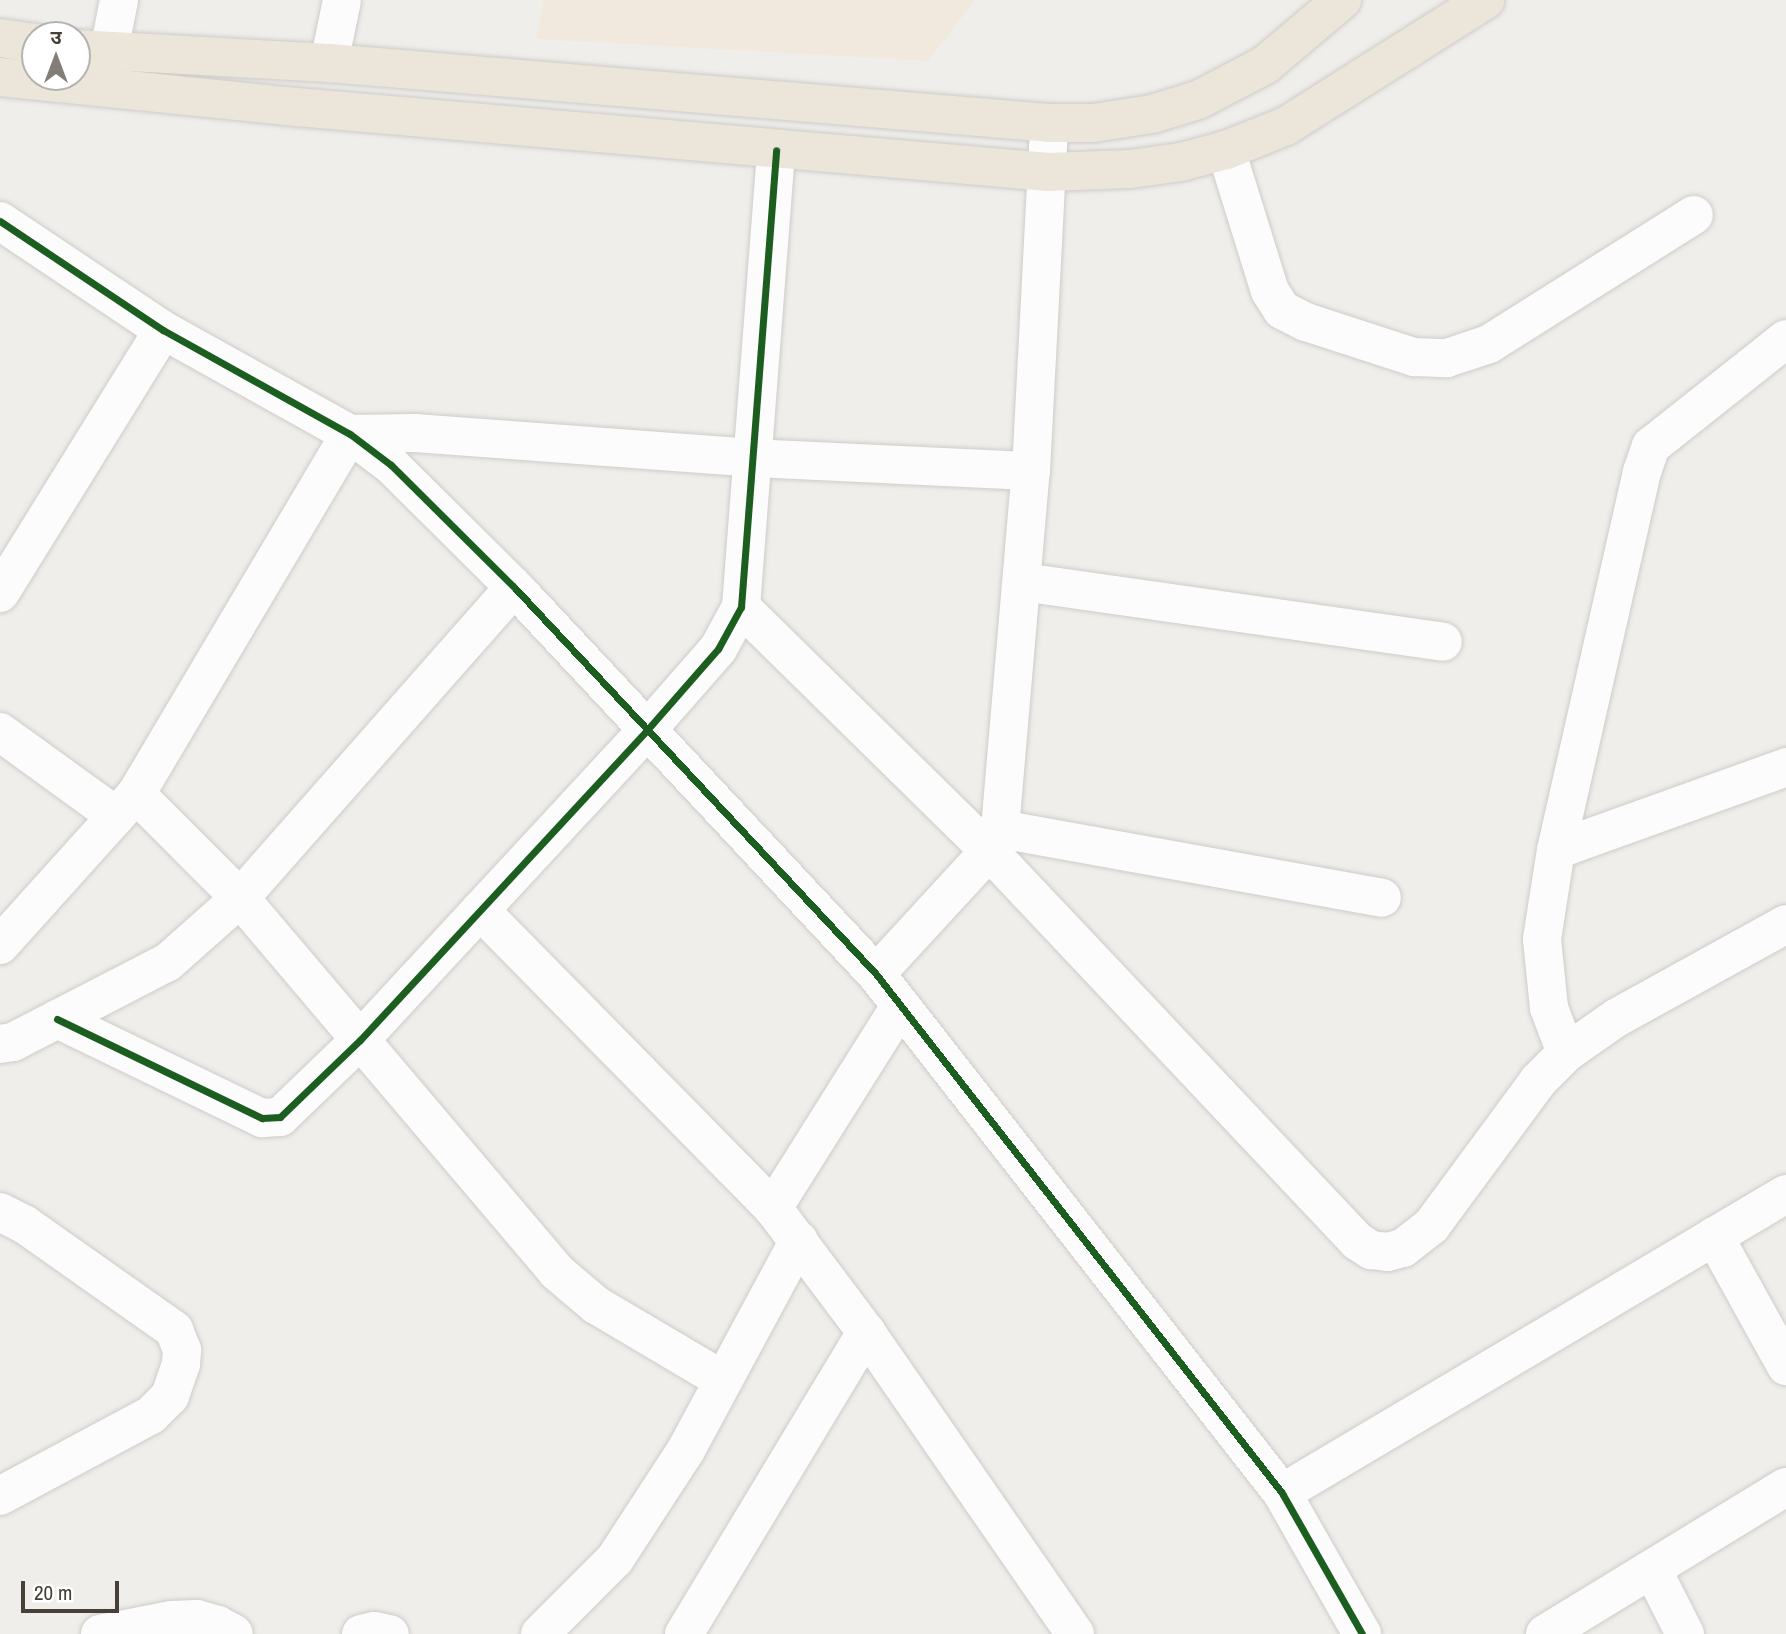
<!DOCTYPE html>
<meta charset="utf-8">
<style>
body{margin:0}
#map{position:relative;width:1786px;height:1634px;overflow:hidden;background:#f0eeeb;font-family:"Archivo Narrow","Noto Sans Devanagari",sans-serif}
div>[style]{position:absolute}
.commercial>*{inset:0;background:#f2e9de}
.roads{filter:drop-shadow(0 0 2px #ceccc8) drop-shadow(0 0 2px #ceccc8)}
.minor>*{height:38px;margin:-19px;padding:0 19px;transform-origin:19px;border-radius:19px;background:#fdfcfc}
.highway>*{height:38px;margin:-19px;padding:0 19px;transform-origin:19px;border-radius:19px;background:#ebe5da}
.cycleway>*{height:7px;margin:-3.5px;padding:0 3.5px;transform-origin:3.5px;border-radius:3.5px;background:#1b5e20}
span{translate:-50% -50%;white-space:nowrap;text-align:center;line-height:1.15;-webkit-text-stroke:5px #fff;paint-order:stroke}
.north{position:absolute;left:21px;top:21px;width:70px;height:70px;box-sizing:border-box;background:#fff;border:2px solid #b5b3af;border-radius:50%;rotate:0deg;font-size:19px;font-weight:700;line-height:28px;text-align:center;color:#464037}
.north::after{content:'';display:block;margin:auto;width:24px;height:32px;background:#827d76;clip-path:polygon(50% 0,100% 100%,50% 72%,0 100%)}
.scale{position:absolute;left:21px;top:1581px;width:98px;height:32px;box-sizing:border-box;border:4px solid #464037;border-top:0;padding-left:9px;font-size:21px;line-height:24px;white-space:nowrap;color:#464037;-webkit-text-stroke:5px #fff;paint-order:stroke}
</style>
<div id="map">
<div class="commercial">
<i style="clip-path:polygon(544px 0,975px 0,928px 61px,536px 39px)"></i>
</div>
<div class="roads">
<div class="minor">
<i style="left:109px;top:51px;width:52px;rotate:-78.9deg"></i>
<i style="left:329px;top:63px;width:64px;rotate:-78.3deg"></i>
<i style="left:1226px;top:150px;width:148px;rotate:72.7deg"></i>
<i style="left:1270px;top:291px;width:22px;rotate:58deg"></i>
<i style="left:1282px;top:310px;width:27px;rotate:27deg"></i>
<i style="left:1306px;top:322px;width:114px;rotate:18deg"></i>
<i style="left:1414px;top:357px;width:33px;rotate:2deg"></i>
<i style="left:1447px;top:358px;width:44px;rotate:-18.4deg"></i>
<i style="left:1489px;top:344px;width:242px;rotate:-32.2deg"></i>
<i style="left:0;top:221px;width:196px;rotate:33.8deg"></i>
<i style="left:163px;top:330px;width:214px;rotate:29.1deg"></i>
<i style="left:350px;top:434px;width:51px;rotate:37.1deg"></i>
<i style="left:391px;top:465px;width:173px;rotate:44.8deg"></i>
<i style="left:514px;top:587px;width:530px;rotate:46.91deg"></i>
<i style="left:876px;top:974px;width:659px;rotate:51.96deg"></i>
<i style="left:1282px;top:1493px;width:162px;rotate:60.4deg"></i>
<i style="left:1023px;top:582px;width:424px;rotate:8.1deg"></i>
<i style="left:0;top:593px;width:309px;rotate:-58.2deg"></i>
<i style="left:741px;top:607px;width:348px;rotate:44.5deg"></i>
<i style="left:989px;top:851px;width:536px;rotate:46.66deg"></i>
<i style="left:1357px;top:1241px;width:17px;rotate:33deg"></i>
<i style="left:1371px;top:1250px;width:16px;rotate:7deg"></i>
<i style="left:1387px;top:1252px;width:16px;rotate:-14deg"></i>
<i style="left:1403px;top:1248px;width:37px;rotate:-38deg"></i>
<i style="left:1432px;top:1225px;width:179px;rotate:-53.6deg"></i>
<i style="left:1538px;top:1081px;width:40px;rotate:-45deg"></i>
<i style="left:1566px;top:1053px;width:61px;rotate:-35deg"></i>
<i style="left:1616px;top:1018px;width:194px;rotate:-28.9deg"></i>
<i style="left:0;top:732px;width:143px;rotate:35.9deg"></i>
<i style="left:136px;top:794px;width:147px;rotate:45deg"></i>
<i style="left:240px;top:898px;width:490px;rotate:49.7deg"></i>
<i style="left:557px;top:1272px;width:51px;rotate:40.2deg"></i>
<i style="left:596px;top:1305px;width:147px;rotate:30.6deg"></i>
<i style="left:1000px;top:829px;width:388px;rotate:10.2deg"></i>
<i style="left:1556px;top:850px;width:245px;rotate:-19.8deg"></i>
<i style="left:480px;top:910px;width:418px;rotate:45.5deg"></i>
<i style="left:773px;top:1208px;width:155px;rotate:53.1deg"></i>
<i style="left:866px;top:1332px;width:367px;rotate:55.3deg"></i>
<i style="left:0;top:945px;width:203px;rotate:-48deg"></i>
<i style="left:136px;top:794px;width:419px;rotate:-59.3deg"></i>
<i style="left:350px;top:434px;width:65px;rotate:-0.9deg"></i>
<i style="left:415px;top:433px;width:339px;rotate:4.2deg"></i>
<i style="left:753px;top:458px;width:278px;rotate:2.7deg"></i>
<i style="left:876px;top:974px;width:167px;rotate:-47.4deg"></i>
<i style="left:989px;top:851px;width:25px;rotate:-63deg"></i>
<i style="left:1000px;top:829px;width:359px;rotate:-85.1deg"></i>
<i style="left:1031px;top:471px;width:348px;rotate:-87deg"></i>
<i style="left:57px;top:1019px;width:228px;rotate:25.8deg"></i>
<i style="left:262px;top:1118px;width:18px;rotate:-3deg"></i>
<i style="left:280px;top:1117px;width:111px;rotate:-43.9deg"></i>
<i style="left:360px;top:1040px;width:422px;rotate:-47.2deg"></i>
<i style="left:647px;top:730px;width:108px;rotate:-48.8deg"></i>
<i style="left:718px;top:649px;width:48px;rotate:-61.3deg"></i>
<i style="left:741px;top:607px;width:458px;rotate:-85.6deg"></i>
<i style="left:0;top:1044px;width:13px;rotate:-9deg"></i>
<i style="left:13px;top:1042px;width:174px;rotate:-27.3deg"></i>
<i style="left:168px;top:962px;width:96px;rotate:-41.6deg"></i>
<i style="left:240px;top:898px;width:414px;rotate:-48.6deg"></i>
<i style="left:1566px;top:1053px;width:48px;rotate:-110.7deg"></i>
<i style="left:1549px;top:1008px;width:69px;rotate:-95.8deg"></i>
<i style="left:1542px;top:939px;width:90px;rotate:-81.1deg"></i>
<i style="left:1556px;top:850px;width:388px;rotate:-77.2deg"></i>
<i style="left:1642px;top:472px;width:28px;rotate:-71deg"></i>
<i style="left:1651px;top:446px;width:172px;rotate:-38.4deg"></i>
<i style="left:773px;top:1208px;width:239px;rotate:-57.8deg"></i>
<i style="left:0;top:1212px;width:27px;rotate:27deg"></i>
<i style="left:24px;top:1224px;width:184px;rotate:35.2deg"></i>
<i style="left:174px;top:1330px;width:22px;rotate:68deg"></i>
<i style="left:182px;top:1350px;width:14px;rotate:94deg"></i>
<i style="left:181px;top:1364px;width:34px;rotate:109deg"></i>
<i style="left:170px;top:1396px;width:27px;rotate:135deg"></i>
<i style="left:151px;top:1415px;width:171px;rotate:151.8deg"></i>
<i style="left:1714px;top:1236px;width:149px;rotate:61deg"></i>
<i style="left:1282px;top:1493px;width:586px;rotate:-30.68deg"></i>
<i style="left:1652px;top:1569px;width:73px;rotate:63.1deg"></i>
<i style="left:100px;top:1634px;width:72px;rotate:-11.2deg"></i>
<i style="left:171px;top:1620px;width:26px;rotate:-2deg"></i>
<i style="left:197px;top:1619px;width:22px;rotate:16deg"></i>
<i style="left:218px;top:1625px;width:18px;rotate:29deg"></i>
<i style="left:361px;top:1634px;width:13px;rotate:-13deg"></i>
<i style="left:374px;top:1631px;width:16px;rotate:11deg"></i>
<i style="left:540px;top:1634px;width:106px;rotate:-45deg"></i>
<i style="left:615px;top:1559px;width:130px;rotate:-56.9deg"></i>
<i style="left:686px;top:1450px;width:238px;rotate:-61.7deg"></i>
<i style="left:684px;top:1634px;width:353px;rotate:-58.9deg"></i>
<i style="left:1545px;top:1634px;width:282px;rotate:-31.4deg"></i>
</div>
<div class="highway">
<i style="left:0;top:38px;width:35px;rotate:8deg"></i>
<i style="left:77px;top:49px;width:252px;rotate:3.2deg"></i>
<i style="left:329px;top:63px;width:722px;rotate:4.76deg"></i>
<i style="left:1049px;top:123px;width:44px"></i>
<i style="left:1093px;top:123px;width:60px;rotate:-8.7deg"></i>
<i style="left:1152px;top:114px;width:48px;rotate:-16.9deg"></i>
<i style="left:1198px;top:100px;width:76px;rotate:-27.6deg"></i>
<i style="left:1265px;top:65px;width:101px;rotate:-40.2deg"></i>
<i style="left:0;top:77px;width:286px;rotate:5.8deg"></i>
<i style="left:285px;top:106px;width:766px;rotate:4.94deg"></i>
<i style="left:1048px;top:172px;width:82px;rotate:-2.1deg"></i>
<i style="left:1130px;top:169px;width:51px;rotate:-7.8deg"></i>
<i style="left:1181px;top:162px;width:47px;rotate:-14.9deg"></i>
<i style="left:1226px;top:150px;width:65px;rotate:-21.8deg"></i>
<i style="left:1286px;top:126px;width:236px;rotate:-32.3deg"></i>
</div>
</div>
<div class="cycleway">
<i style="left:0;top:221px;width:196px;rotate:33.8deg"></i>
<i style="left:163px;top:330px;width:214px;rotate:29.1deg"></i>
<i style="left:350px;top:434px;width:51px;rotate:37.1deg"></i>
<i style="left:391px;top:465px;width:173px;rotate:44.8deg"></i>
<i style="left:514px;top:587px;width:530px;rotate:46.91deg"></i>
<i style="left:876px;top:974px;width:659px;rotate:51.96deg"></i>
<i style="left:1282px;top:1493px;width:162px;rotate:60.4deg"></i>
<i style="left:57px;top:1019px;width:228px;rotate:25.8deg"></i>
<i style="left:262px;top:1118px;width:18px;rotate:-3deg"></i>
<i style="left:280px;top:1117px;width:111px;rotate:-43.9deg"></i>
<i style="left:360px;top:1040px;width:422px;rotate:-47.2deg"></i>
<i style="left:647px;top:730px;width:108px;rotate:-48.8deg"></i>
<i style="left:718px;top:649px;width:48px;rotate:-61.3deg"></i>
<i style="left:741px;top:607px;width:458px;rotate:-85.6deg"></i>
</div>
<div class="north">उ</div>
<div class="scale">20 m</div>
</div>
